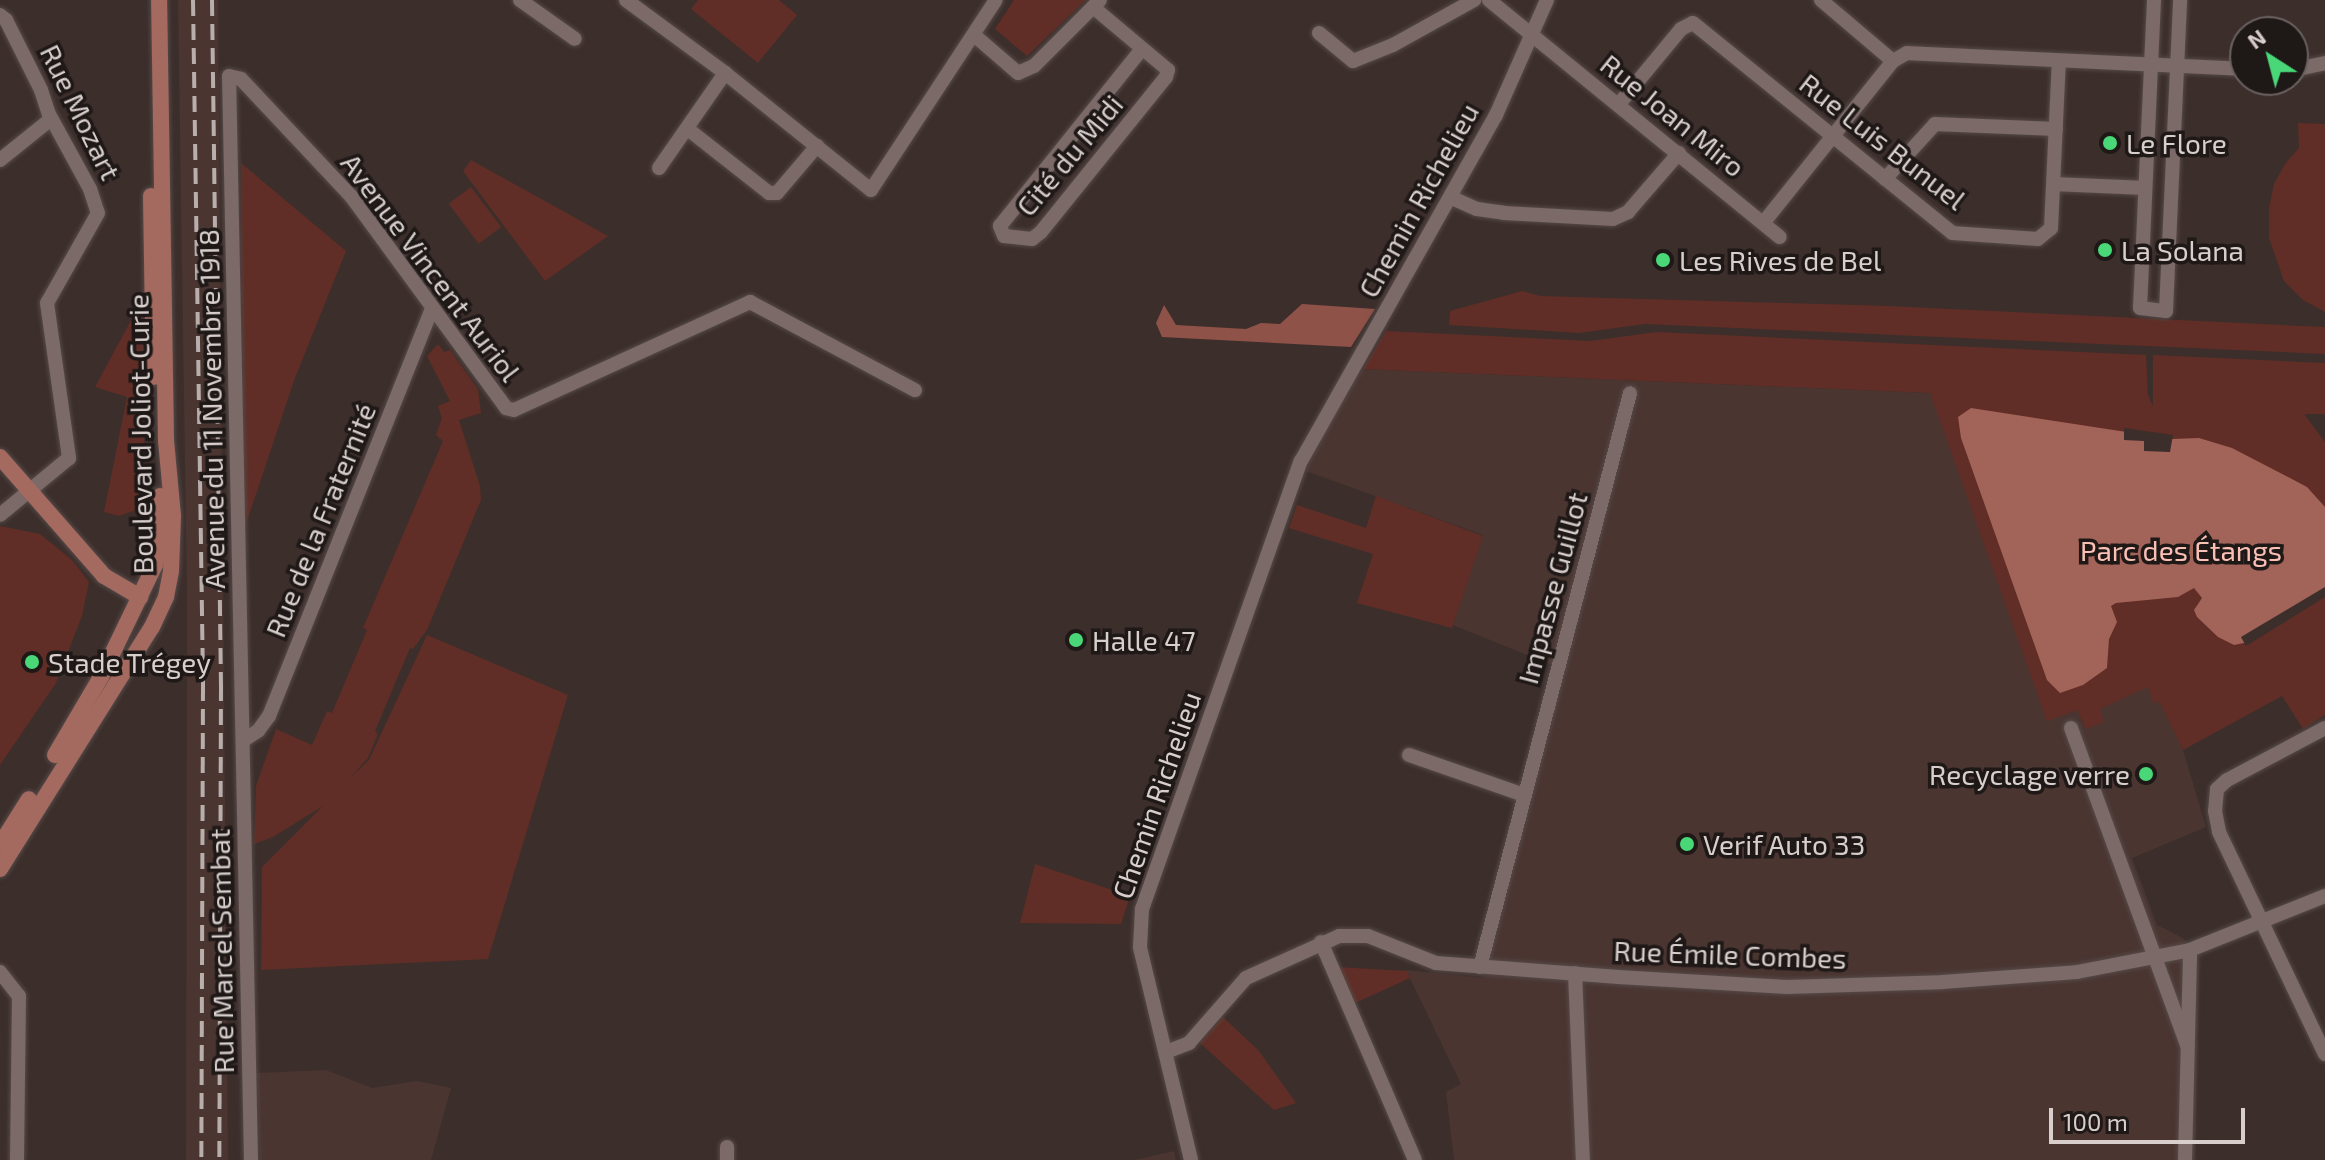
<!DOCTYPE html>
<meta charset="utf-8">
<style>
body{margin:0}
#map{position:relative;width:2325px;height:1160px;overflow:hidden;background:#3c2e2b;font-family:"Exo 2",sans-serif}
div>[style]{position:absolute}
.built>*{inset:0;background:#4a3531;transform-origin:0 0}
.green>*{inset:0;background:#602e26;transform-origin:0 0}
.forest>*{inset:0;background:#8f5248}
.water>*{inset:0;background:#a26359}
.pier>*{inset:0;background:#3c2e2b}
.roads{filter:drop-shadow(0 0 2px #554a48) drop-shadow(0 0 2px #554a48)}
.minor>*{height:14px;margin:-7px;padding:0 7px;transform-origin:7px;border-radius:7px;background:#7b6a67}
.major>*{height:16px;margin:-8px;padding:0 8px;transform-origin:8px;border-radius:8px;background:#a46a60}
.rail>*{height:4px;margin-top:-2px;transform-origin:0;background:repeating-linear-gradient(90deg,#b8aeac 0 16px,transparent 0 24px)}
.dots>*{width:22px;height:22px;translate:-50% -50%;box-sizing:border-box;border:4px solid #1e1817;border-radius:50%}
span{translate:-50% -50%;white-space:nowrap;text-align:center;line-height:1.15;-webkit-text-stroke:7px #1e1817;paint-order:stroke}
.street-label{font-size:28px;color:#d8cfcd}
.poi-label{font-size:28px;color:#d8cfcd}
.left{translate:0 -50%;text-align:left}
.right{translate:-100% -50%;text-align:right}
.park-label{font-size:28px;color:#fac0b6}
.north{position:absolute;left:2229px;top:16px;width:80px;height:80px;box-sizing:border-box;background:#1e1817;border:2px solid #686160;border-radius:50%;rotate:324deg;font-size:22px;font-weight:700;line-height:32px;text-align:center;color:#d8cfcd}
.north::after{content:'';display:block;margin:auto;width:28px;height:36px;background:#49d778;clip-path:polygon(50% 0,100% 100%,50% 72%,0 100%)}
.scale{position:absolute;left:2049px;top:1108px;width:196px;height:36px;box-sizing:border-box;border:4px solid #d8cfcd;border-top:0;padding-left:10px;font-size:24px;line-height:28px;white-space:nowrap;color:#d8cfcd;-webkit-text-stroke:6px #1e1817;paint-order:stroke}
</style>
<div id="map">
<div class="built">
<i style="clip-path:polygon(178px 0,218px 0,228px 1160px,186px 1160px,187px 597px)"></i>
<i style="clip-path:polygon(1363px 369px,1930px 393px,2152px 679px,2183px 750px,2206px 827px,2132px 858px,2157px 925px,2183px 938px,2199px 961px,2195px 1160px,1454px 1160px,1446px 1092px,1461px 1084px,1406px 970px,1483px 978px,1564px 670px,1453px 625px,1483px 535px,1306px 471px,1317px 439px)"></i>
<i style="clip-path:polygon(326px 1070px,372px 1088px,417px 1081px,451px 1088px,431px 1160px,260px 1160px,257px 1073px)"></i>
<i style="left:1174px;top:1151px;width:9px;height:453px;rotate:77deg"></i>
</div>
<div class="green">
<i style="clip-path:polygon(698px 0,779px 0,797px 15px,758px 63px,691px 9px)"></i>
<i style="clip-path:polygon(1014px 0,1086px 0,1027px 56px,995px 29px)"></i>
<i style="clip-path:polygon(2298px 123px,2325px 124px,2325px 312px,2303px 300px,2284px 281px,2269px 238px,2269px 208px,2274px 184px,2285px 164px,2299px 148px)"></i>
<i style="clip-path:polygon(471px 160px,608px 236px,545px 281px,463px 171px)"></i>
<i style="clip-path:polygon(241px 163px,346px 251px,295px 378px,244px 530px)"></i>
<i style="left:471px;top:187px;width:50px;height:28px;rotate:53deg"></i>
<i style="clip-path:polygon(1522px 291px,1540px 296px,1888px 306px,2325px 327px,2325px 354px,1645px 324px,1579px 333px,1449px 325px,1450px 311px)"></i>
<i style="clip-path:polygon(142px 300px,145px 494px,136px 510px,119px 516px,104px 512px,127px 397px,95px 387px)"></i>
<i style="clip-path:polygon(1386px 331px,1590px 341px,1657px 332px,2146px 355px,2148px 395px,2153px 406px,2153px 355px,2325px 363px,2325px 414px,2304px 414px,2325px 442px,2325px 715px,2303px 729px,2282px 696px,2183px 750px,2159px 701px,2154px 704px,2148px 687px,2100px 709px,2104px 722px,2086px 729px,2077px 710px,2047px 721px,1930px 393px,1363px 369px)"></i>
<i style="clip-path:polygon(438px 344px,444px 352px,450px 350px,478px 389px,481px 413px,459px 420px,480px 486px,481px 500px,427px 630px,413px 649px,410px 648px,375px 731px,378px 734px,368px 758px,350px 778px,369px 760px,427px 635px,568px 695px,488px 959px,261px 970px,262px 867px,323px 806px,273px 837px,254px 844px,256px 786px,276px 729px,312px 745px,327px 711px,332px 713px,367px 630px,363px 628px,443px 441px,436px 435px,442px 418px,438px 406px,450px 401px,427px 356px)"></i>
<i style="clip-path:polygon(1376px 496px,1483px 536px,1452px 628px,1357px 603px,1373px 554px,1289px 528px,1297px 505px,1366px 528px)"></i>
<i style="clip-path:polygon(0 526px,40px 534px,72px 560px,89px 582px,82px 616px,56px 683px,0 765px)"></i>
<i style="clip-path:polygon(1035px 864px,1130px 896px,1121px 924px,1020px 923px)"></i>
<i style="clip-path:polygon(1336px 967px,1407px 971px,1410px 978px,1353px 1004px)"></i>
<i style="clip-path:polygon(1223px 1017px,1259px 1051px,1296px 1103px,1274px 1110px,1200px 1043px)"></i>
</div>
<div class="forest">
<i style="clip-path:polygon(1302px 304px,1375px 309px,1351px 347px,1162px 337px,1156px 323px,1164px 305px,1176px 325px,1246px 329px,1261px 323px,1280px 324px)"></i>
</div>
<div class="water">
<i style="clip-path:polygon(1971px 408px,2172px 439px,2199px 438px,2232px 448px,2290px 478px,2307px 487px,2325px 507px,2325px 593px,2244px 643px,2234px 645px,2218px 637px,2197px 617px,2194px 610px,2202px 598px,2194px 588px,2178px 597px,2116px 603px,2111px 606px,2117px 622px,2109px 639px,2107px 668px,2083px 685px,2060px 693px,2047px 680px,1961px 438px,1958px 417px)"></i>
</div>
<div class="pier">
<i style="clip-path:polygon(2124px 428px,2173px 435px,2170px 452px,2144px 451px,2144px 441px,2124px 440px)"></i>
<i style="clip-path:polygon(2325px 587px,2325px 597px,2246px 646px,2241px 637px)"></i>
</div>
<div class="roads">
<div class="minor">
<i style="left:520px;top:0;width:67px;rotate:35.3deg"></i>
<i style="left:626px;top:0;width:123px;rotate:36.4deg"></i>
<i style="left:725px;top:73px;width:187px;rotate:38.7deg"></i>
<i style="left:871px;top:190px;width:227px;rotate:-56.7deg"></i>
<i style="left:1489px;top:0;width:375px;rotate:39.2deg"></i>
<i style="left:1821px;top:0;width:94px;rotate:40.3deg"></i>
<i style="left:2154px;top:0;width:308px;rotate:92.6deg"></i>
<i style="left:2140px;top:308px;width:26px;rotate:7deg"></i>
<i style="left:2166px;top:311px;width:311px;rotate:-87.4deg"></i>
<i style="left:1093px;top:7px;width:98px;rotate:40deg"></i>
<i style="left:1168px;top:70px;width:7px;rotate:106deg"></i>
<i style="left:1166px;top:77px;width:199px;rotate:128.9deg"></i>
<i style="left:1041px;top:232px;width:11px;rotate:142deg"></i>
<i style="left:1032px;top:239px;width:28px;rotate:-174deg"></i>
<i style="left:1004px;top:236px;width:11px;rotate:-112deg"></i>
<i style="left:1000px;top:226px;width:227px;rotate:-51.3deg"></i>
<i style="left:0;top:15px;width:8px;rotate:40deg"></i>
<i style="left:6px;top:20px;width:78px;rotate:63.4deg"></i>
<i style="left:41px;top:90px;width:25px;rotate:72deg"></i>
<i style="left:49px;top:114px;width:85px;rotate:61.3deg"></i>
<i style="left:90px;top:189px;width:25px;rotate:72deg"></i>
<i style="left:98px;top:213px;width:103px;rotate:119.5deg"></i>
<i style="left:47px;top:303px;width:157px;rotate:81.9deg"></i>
<i style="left:69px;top:458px;width:89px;rotate:140.4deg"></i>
<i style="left:1319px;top:33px;width:44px;rotate:39.5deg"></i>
<i style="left:1353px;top:61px;width:43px;rotate:-21.8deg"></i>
<i style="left:1393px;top:45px;width:93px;rotate:-29.1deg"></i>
<i style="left:974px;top:35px;width:58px;rotate:40.8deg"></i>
<i style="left:1018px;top:73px;width:17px;rotate:-24deg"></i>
<i style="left:1034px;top:66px;width:93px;rotate:-45deg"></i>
<i style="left:2293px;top:70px;width:33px;rotate:-12deg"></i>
<i style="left:1619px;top:104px;width:97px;rotate:-50.4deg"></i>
<i style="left:1681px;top:29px;width:13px;rotate:-27deg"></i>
<i style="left:1693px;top:23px;width:333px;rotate:39deg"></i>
<i style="left:1952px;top:233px;width:86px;rotate:4deg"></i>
<i style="left:2038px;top:239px;width:17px;rotate:-40deg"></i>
<i style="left:2051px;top:228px;width:167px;rotate:-87.3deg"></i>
<i style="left:689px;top:130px;width:102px;rotate:38.2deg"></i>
<i style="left:769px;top:193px;width:8px"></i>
<i style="left:777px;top:193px;width:62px;rotate:-49.6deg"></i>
<i style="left:0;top:160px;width:65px;rotate:-38.8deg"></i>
<i style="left:659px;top:168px;width:116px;rotate:-55.2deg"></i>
<i style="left:1885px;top:179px;width:74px;rotate:-47.7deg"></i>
<i style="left:1935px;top:124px;width:121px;rotate:2.4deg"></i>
<i style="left:2054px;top:184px;width:91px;rotate:2.5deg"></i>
<i style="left:1452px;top:198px;width:27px;rotate:24deg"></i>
<i style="left:1477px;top:209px;width:27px;rotate:8deg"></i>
<i style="left:1504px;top:213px;width:109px;rotate:3.2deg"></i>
<i style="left:1613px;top:219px;width:17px;rotate:-25deg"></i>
<i style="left:1628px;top:212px;width:78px;rotate:-49.2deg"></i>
<i style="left:1764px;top:222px;width:206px;rotate:-51.3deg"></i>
<i style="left:1893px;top:61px;width:16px;rotate:-30deg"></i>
<i style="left:1907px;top:53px;width:338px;rotate:2.7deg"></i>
<i style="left:2071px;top:728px;width:338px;rotate:69.9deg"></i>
<i style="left:2325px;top:728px;width:111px;rotate:152deg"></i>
<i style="left:2227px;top:780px;width:13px;rotate:138deg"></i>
<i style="left:2217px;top:789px;width:22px;rotate:95deg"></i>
<i style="left:2215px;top:811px;width:21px;rotate:79deg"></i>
<i style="left:2219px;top:832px;width:246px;rotate:64.5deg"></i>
<i style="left:244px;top:740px;width:17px;rotate:-33deg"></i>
<i style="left:258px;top:731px;width:19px;rotate:-54deg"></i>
<i style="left:269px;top:716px;width:438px;rotate:-68.2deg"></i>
<i style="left:1409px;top:755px;width:122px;rotate:19.2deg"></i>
<i style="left:1321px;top:942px;width:237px;rotate:66.7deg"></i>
<i style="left:1480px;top:967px;width:593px;rotate:-75.35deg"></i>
<i style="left:0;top:972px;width:31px;rotate:52deg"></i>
<i style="left:19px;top:996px;width:164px;rotate:90.7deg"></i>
<i style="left:1575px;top:973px;width:187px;rotate:87.6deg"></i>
<i style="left:1166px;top:1052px;width:25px;rotate:-21deg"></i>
<i style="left:1189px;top:1043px;width:86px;rotate:-48.8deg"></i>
<i style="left:1246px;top:978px;width:102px;rotate:-24.3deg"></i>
<i style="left:1339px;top:936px;width:29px"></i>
<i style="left:1368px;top:936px;width:73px;rotate:21.7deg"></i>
<i style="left:1436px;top:963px;width:183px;rotate:4.4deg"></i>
<i style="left:1618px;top:977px;width:169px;rotate:3.4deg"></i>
<i style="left:1787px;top:987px;width:155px;rotate:-1.8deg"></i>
<i style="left:1942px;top:982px;width:135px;rotate:-4.2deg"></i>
<i style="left:2077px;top:972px;width:115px;rotate:-11deg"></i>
<i style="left:2190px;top:950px;width:145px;rotate:-21.8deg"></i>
<i style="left:251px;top:1160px;width:1084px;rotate:-91.16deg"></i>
<i style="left:229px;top:76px;width:12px;rotate:14deg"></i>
<i style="left:241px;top:79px;width:161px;rotate:46.8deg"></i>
<i style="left:351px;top:196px;width:263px;rotate:53.8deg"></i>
<i style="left:506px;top:408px;width:8px;rotate:14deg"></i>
<i style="left:514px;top:410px;width:260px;rotate:-24.6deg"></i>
<i style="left:750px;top:302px;width:187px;rotate:28.1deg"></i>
<i style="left:727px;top:1160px;width:13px;rotate:-90deg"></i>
<i style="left:1191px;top:1160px;width:219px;rotate:-103.5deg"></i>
<i style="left:1140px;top:947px;width:38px;rotate:-87deg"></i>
<i style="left:1142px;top:909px;width:475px;rotate:-70.5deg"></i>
<i style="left:1301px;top:461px;width:397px;rotate:-60.6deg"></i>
<i style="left:1496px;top:115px;width:126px;rotate:-66.1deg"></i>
<i style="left:2185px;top:1160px;width:210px;rotate:-88.6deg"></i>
</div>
<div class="major">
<i style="left:151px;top:196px;width:181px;rotate:89.1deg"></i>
<i style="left:0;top:457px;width:158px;rotate:48.8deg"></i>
<i style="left:104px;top:576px;width:42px;rotate:30.3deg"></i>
<i style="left:55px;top:755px;width:91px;rotate:-59.5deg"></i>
<i style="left:101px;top:677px;width:124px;rotate:-64.3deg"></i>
<i style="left:155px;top:565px;width:30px;rotate:-78deg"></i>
<i style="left:161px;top:536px;width:40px;rotate:-91.4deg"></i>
<i style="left:0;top:845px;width:54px;rotate:-57.8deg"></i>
<i style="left:0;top:869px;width:286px;rotate:-57.9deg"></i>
<i style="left:152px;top:627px;width:33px;rotate:-65deg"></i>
<i style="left:166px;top:597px;width:26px;rotate:-79deg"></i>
<i style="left:171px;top:571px;width:55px;rotate:-87.9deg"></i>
<i style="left:173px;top:516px;width:76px;rotate:-95.3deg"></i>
<i style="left:166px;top:440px;width:440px;rotate:-90.9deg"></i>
</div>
</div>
<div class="rail">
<i style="left:193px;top:0;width:685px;rotate:89.16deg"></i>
<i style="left:203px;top:685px;width:475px;rotate:90.2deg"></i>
<i style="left:212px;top:0;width:685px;rotate:89.25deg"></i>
<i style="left:221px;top:685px;width:475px;rotate:90.2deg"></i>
</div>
<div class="dots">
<i style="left:2110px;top:143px;background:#49d778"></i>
<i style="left:2105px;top:250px;background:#49d778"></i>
<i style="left:1663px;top:260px;background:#49d778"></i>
<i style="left:1076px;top:640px;background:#49d778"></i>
<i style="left:32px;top:662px;background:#49d778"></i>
<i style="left:2146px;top:774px;background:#49d778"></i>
<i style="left:1687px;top:844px;background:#49d778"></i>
</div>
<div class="street-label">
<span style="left:81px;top:112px;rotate:64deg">Rue Mozart</span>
<span style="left:1673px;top:115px;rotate:39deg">Rue Joan Miro</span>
<span style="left:1883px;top:141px;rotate:38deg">Rue Luis Bunuel</span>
<span style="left:1069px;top:155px;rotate:-50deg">Cité du Midi</span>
<span style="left:1418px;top:200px;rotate:-61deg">Chemin Richelieu</span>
<span style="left:431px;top:267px;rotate:53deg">Avenue Vincent Auriol</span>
<span style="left:211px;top:409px;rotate:-91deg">Avenue du 11 Novembre 1918</span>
<span style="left:140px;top:434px;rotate:-91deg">Boulevard Joliot-Curie</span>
<span style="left:320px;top:520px;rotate:-68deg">Rue de la Fraternité</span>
<span style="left:1552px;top:588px;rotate:-75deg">Impasse Guillot</span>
<span style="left:1156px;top:795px;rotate:-71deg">Chemin Richelieu</span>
<span style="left:221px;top:951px;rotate:-91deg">Rue Marcel Sembat</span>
<span style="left:1730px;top:954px;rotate:2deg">Rue Émile Combes</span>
</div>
<div class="poi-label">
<span class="left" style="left:2126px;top:143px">Le Flore</span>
<span class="left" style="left:2121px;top:250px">La Solana</span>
<span class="left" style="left:1679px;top:260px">Les Rives de Bel</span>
<span class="left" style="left:1092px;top:640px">Halle 47</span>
<span class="left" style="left:48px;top:662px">Stade Trégey</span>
<span class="right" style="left:2130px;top:774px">Recyclage verre</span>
<span class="left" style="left:1703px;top:844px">Verif Auto 33</span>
</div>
<div class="park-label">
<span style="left:2181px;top:550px">Parc des Étangs</span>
</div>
<div class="north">N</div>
<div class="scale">100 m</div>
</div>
